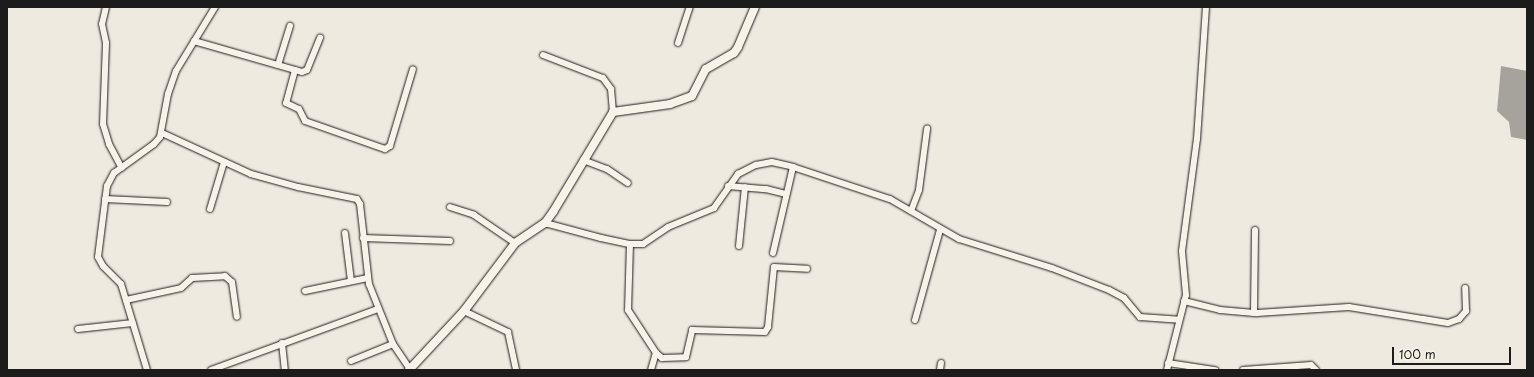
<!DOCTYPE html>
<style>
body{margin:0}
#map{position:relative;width:1534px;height:377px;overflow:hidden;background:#eeeae0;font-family:"Playpen Sans",sans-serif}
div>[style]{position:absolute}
.water>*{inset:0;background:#a6a39d}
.roads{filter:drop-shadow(0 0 1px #1c1c1c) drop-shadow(0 0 1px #1c1c1c)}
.minor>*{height:6px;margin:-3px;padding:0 3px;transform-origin:3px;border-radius:3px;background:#f7f3e8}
.tertiary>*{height:8px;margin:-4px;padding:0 4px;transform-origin:4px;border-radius:4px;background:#f7f3e8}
span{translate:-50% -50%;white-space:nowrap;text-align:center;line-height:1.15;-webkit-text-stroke:3px #f7f3e8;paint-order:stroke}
.frame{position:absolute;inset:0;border:8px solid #1c1c1c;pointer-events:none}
.scale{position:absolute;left:1392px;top:347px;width:119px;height:18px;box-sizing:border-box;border:2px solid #1c1c1c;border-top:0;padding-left:5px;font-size:12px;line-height:14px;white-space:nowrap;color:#1c1c1c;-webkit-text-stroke:3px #f7f3e8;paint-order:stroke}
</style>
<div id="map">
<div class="water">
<i style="clip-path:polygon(1501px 66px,1527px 71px,1527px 140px,1511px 137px,1509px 122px,1497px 111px)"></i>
</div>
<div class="roads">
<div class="minor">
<i style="left:106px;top:7px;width:17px;rotate:103deg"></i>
<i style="left:102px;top:24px;width:19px;rotate:78deg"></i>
<i style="left:106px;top:43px;width:81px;rotate:92.1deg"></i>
<i style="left:103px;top:124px;width:21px;rotate:73deg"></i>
<i style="left:109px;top:144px;width:27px;rotate:62deg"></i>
<i style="left:194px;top:41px;width:112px;rotate:16deg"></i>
<i style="left:302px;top:72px;width:5px;rotate:-22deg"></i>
<i style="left:307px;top:70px;width:35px;rotate:-68deg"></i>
<i style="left:678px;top:43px;width:38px;rotate:-72deg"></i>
<i style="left:543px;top:55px;width:64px;rotate:21deg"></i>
<i style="left:603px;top:78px;width:14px;rotate:54deg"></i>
<i style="left:611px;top:89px;width:23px;rotate:85deg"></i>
<i style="left:278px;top:65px;width:41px;rotate:-72.9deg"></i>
<i style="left:295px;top:70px;width:34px;rotate:105deg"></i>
<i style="left:286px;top:103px;width:14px;rotate:25deg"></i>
<i style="left:299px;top:109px;width:13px;rotate:63deg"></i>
<i style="left:305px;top:121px;width:85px;rotate:19.3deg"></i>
<i style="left:385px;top:149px;width:6px;rotate:-31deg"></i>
<i style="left:390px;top:146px;width:80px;rotate:-73.4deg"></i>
<i style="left:162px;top:133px;width:98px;rotate:24.7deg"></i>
<i style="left:251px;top:174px;width:49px;rotate:15.5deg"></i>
<i style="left:298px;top:187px;width:60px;rotate:11.5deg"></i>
<i style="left:357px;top:199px;width:6px;rotate:59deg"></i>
<i style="left:360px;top:204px;width:81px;rotate:83.6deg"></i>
<i style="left:369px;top:284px;width:65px;rotate:68.2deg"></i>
<i style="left:393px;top:344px;width:30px;rotate:56deg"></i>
<i style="left:583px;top:160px;width:26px;rotate:21deg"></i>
<i style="left:607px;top:169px;width:25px;rotate:34deg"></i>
<i style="left:728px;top:186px;width:38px;rotate:5deg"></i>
<i style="left:766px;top:189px;width:21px;rotate:14deg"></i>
<i style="left:105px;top:199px;width:62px;rotate:2.8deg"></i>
<i style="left:450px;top:207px;width:25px;rotate:18deg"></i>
<i style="left:474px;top:215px;width:50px;rotate:34.3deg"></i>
<i style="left:210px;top:209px;width:49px;rotate:-73.4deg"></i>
<i style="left:911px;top:211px;width:22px;rotate:-69deg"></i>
<i style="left:919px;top:190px;width:62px;rotate:-82.5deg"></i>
<i style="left:545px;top:223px;width:58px;rotate:15deg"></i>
<i style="left:601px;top:238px;width:30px;rotate:12deg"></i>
<i style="left:630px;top:244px;width:13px"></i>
<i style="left:643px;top:244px;width:30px;rotate:-34deg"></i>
<i style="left:668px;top:227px;width:50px;rotate:-22.4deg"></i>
<i style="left:714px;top:208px;width:42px;rotate:-54.8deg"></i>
<i style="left:738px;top:174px;width:20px;rotate:-27deg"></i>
<i style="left:756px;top:165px;width:16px;rotate:-11deg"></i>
<i style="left:772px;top:162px;width:22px;rotate:13deg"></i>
<i style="left:793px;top:167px;width:102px;rotate:18.3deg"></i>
<i style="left:890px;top:199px;width:80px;rotate:30.1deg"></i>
<i style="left:959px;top:239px;width:97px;rotate:17.3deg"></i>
<i style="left:1052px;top:268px;width:61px;rotate:21.1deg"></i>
<i style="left:1109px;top:290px;width:17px;rotate:28deg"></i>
<i style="left:1124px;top:298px;width:25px;rotate:50deg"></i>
<i style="left:1140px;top:317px;width:39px;rotate:4deg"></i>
<i style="left:345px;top:233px;width:48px;rotate:82.9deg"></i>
<i style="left:363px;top:238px;width:87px;rotate:2deg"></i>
<i style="left:630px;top:244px;width:66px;rotate:91.7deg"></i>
<i style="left:628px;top:310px;width:51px;rotate:56.9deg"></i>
<i style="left:656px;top:353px;width:8px;rotate:40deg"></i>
<i style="left:662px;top:358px;width:24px;rotate:-2deg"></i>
<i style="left:686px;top:357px;width:28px;rotate:-77deg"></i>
<i style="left:692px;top:330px;width:73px;rotate:1.6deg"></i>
<i style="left:765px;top:332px;width:6px;rotate:-59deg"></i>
<i style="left:768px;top:327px;width:60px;rotate:-84.3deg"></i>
<i style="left:774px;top:267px;width:33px;rotate:3deg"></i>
<i style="left:739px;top:246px;width:59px;rotate:-84.2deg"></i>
<i style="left:773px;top:253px;width:88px;rotate:-76.9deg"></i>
<i style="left:305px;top:291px;width:64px;rotate:-11.7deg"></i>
<i style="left:126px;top:300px;width:56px;rotate:-12.3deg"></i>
<i style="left:181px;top:288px;width:15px;rotate:-42deg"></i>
<i style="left:192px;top:278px;width:33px;rotate:-3deg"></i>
<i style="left:225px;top:276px;width:9px;rotate:41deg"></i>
<i style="left:232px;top:282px;width:35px;rotate:82deg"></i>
<i style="left:1184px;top:301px;width:37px;rotate:14deg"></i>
<i style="left:1220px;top:310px;width:37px;rotate:5deg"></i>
<i style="left:1257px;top:313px;width:92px;rotate:-3.7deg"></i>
<i style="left:1349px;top:307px;width:100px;rotate:9.2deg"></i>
<i style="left:1448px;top:323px;width:12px;rotate:-20deg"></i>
<i style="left:1459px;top:319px;width:11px;rotate:-49deg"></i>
<i style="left:1466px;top:311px;width:23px;rotate:-92deg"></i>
<i style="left:464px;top:311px;width:49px;rotate:25.5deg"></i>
<i style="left:508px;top:332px;width:39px;rotate:78deg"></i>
<i style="left:1254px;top:313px;width:83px;rotate:-89.3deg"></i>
<i style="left:915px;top:320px;width:93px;rotate:-74.5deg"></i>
<i style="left:78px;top:329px;width:55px;rotate:-6.2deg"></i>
<i style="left:282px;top:343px;width:27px;rotate:84deg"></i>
<i style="left:351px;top:361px;width:45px;rotate:-22deg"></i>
<i style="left:1168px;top:363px;width:48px;rotate:8.5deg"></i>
<i style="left:147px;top:370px;width:90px;rotate:-106.8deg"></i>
<i style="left:121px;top:284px;width:25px;rotate:-135deg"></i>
<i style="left:103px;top:266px;width:10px;rotate:-119deg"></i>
<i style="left:98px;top:257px;width:72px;rotate:-82.8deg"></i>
<i style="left:107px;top:186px;width:15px;rotate:-62deg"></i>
<i style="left:114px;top:173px;width:49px;rotate:-35.9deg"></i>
<i style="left:154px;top:144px;width:9px;rotate:-49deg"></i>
<i style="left:160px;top:137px;width:44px;rotate:-79.5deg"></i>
<i style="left:168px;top:94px;width:24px;rotate:-71deg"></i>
<i style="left:176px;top:71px;width:75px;rotate:-58.6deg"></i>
<i style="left:211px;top:370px;width:178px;rotate:-20.1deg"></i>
<i style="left:651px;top:370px;width:18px;rotate:-74deg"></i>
<i style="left:940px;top:370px;width:7px;rotate:-82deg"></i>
<i style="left:1167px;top:370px;width:77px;rotate:-75.8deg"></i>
<i style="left:1186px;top:295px;width:44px;rotate:-95.2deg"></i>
<i style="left:1182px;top:251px;width:113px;rotate:-82.4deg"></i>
<i style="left:1197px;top:139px;width:132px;rotate:-86.1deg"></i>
<i style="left:1243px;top:370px;width:68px;rotate:-4.2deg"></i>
<i style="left:1311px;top:365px;width:7px;rotate:45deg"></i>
</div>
<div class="tertiary">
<i style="left:409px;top:370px;width:81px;rotate:-47deg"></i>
<i style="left:464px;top:311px;width:85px;rotate:-53.1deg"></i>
<i style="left:515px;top:243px;width:36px;rotate:-34deg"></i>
<i style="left:545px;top:223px;width:14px;rotate:-54deg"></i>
<i style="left:553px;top:212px;width:117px;rotate:-59deg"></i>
<i style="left:613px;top:112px;width:58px;rotate:-8deg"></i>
<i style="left:670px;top:104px;width:23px;rotate:-20deg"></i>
<i style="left:692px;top:96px;width:30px;rotate:-63deg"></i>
<i style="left:706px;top:69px;width:32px;rotate:-30deg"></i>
<i style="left:734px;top:53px;width:7px;rotate:-56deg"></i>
<i style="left:738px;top:47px;width:43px;rotate:-67deg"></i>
</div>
</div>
<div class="frame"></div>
<div class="scale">100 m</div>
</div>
